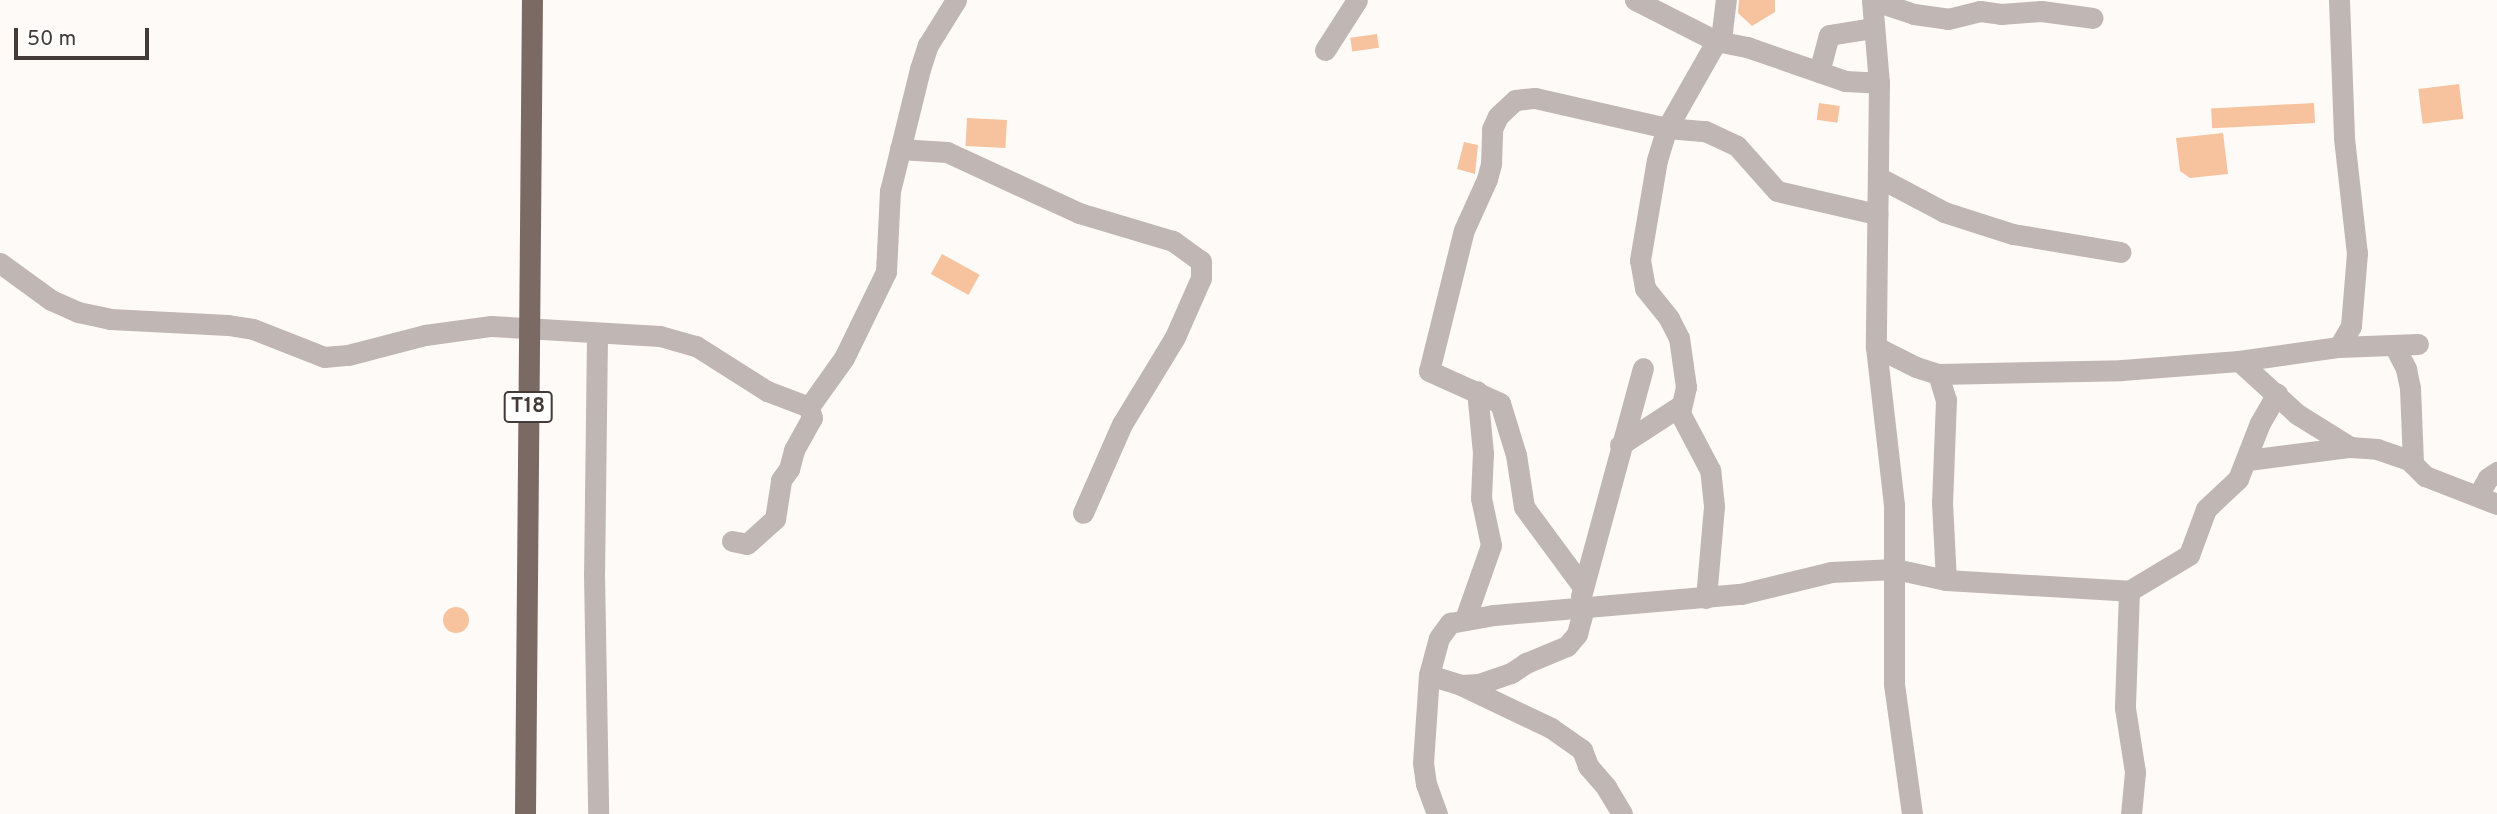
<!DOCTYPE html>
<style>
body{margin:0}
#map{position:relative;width:2497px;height:814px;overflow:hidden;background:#fefaf8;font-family:Overpass,sans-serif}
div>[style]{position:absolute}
.building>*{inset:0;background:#f6c39e;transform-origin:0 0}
.round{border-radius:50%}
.minor>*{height:21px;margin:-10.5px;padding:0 10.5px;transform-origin:10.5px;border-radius:10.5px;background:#c0b6b4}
.highway>*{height:21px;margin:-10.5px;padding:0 10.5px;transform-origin:10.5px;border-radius:10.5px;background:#7b6964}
span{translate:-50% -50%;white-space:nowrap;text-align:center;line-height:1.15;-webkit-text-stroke:5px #fff;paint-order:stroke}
.shield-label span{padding:2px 5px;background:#fff;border:2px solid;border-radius:5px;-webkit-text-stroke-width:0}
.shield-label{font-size:21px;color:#423b37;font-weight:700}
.scale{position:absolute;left:14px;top:28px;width:135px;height:32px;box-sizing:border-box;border:4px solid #423b37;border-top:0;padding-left:9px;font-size:21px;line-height:24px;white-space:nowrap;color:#423b37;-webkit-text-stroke:5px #fff;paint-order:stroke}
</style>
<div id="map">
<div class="building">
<i style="clip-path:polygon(1739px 0,1775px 0,1775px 12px,1752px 26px,1738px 13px)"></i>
<i style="left:1377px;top:34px;width:14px;height:27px;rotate:82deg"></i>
<i style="left:2459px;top:84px;width:35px;height:41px;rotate:83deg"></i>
<i style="left:1819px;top:103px;width:21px;height:17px;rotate:8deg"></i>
<i style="left:2314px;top:103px;width:20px;height:103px;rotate:87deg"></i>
<i style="left:967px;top:118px;width:40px;height:28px;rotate:3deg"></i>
<i style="clip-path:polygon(2223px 133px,2228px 174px,2190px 178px,2180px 171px,2176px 138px)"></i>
<i style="clip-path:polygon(1464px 142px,1478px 145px,1475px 174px,1457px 169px)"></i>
<i style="left:942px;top:254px;width:43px;height:23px;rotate:29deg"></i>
<i class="round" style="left:443px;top:607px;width:26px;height:26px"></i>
</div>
<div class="minor">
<i style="left:1635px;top:0;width:91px;rotate:26.8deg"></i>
<i style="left:1716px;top:41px;width:32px;rotate:11deg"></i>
<i style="left:1747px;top:47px;width:104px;rotate:19.1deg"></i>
<i style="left:1845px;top:81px;width:34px;rotate:3deg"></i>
<i style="left:1872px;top:0;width:83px;rotate:85.2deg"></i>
<i style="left:1879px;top:83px;width:264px;rotate:90.7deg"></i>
<i style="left:1876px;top:347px;width:159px;rotate:83.5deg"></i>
<i style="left:1894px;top:505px;width:179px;rotate:90deg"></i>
<i style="left:1894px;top:684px;width:131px;rotate:82.1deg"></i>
<i style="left:1872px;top:0;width:44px;rotate:18.4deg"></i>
<i style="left:1914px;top:14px;width:34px;rotate:8deg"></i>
<i style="left:1948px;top:19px;width:33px;rotate:-14deg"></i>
<i style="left:1980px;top:11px;width:21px;rotate:8deg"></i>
<i style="left:2001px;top:14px;width:40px;rotate:-4.3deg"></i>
<i style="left:2041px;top:11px;width:52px;rotate:7.7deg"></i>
<i style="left:2339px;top:0;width:138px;rotate:87.9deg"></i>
<i style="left:2344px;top:138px;width:116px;rotate:83.6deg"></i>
<i style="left:2357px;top:253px;width:73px;rotate:94.7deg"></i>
<i style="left:2351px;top:326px;width:24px;rotate:120deg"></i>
<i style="left:1325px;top:50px;width:59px;rotate:-57.4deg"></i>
<i style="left:1819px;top:72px;width:38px;rotate:-75deg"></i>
<i style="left:1829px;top:35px;width:45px;rotate:-9deg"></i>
<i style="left:900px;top:149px;width:47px;rotate:3.7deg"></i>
<i style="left:947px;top:152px;width:145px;rotate:24.8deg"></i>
<i style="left:1079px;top:213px;width:98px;rotate:16.6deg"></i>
<i style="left:1173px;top:241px;width:34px;rotate:36deg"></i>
<i style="left:1201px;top:261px;width:17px;rotate:90deg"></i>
<i style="left:1201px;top:278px;width:64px;rotate:113.8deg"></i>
<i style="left:1175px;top:337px;width:102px;rotate:121.3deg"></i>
<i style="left:1122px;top:424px;width:97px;rotate:113.7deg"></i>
<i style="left:1878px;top:177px;width:75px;rotate:27.9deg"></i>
<i style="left:1944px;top:212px;width:72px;rotate:17.7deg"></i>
<i style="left:2013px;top:234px;width:109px;rotate:9.5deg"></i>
<i style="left:0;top:263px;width:63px;rotate:36deg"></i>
<i style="left:51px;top:300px;width:30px;rotate:24deg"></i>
<i style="left:78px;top:312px;width:33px;rotate:12deg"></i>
<i style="left:110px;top:319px;width:118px;rotate:2.9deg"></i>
<i style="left:228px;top:325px;width:25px;rotate:9deg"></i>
<i style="left:253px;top:329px;width:76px;rotate:21.5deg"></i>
<i style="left:324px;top:357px;width:24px;rotate:-5deg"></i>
<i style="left:348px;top:355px;width:80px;rotate:-14.6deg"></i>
<i style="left:425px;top:335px;width:67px;rotate:-7.8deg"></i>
<i style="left:491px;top:326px;width:169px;rotate:3.4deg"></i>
<i style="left:660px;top:336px;width:37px;rotate:16deg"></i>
<i style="left:696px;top:346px;width:84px;rotate:32.4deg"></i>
<i style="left:767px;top:391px;width:45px;rotate:20.9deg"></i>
<i style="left:809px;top:407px;width:60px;rotate:-54.5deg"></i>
<i style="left:844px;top:358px;width:96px;rotate:-64deg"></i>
<i style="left:886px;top:272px;width:81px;rotate:-87.2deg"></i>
<i style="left:890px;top:191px;width:126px;rotate:-76.2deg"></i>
<i style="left:920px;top:69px;width:25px;rotate:-72deg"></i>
<i style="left:928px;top:45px;width:53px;rotate:-58.1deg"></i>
<i style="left:597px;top:335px;width:238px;rotate:90.7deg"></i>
<i style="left:594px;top:573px;width:241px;rotate:89deg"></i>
<i style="left:1876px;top:347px;width:45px;rotate:26.6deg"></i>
<i style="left:1916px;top:367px;width:23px;rotate:18deg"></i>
<i style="left:1938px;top:374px;width:184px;rotate:-1.2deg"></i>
<i style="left:2122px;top:370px;width:117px;rotate:-4.4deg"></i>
<i style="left:2239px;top:361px;width:101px;rotate:-8deg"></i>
<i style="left:2339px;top:347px;width:79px;rotate:-2.2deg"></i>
<i style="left:2395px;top:347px;width:25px;rotate:63deg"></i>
<i style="left:2406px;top:369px;width:19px;rotate:78deg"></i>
<i style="left:2410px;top:388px;width:76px;rotate:87.7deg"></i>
<i style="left:2239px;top:361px;width:79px;rotate:42.4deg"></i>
<i style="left:2297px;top:414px;width:62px;rotate:31.9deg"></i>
<i style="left:1938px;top:374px;width:27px;rotate:73deg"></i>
<i style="left:1946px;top:400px;width:102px;rotate:92.2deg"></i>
<i style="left:1942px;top:502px;width:78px;rotate:87.1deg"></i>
<i style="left:1620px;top:445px;width:72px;rotate:-33deg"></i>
<i style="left:2248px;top:460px;width:103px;rotate:-7.3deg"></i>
<i style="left:2350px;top:447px;width:27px;rotate:4deg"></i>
<i style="left:2377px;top:449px;width:34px;rotate:19deg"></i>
<i style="left:2409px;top:460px;width:23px;rotate:45deg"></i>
<i style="left:2425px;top:476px;width:77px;rotate:21.3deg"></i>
<i style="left:2479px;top:494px;width:18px;rotate:-61deg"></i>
<i style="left:2488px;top:478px;width:11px;rotate:-34deg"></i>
<i style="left:732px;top:541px;width:15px;rotate:11deg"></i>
<i style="left:747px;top:544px;width:38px;rotate:-42deg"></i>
<i style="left:775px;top:519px;width:39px;rotate:-81deg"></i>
<i style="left:781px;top:480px;width:14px;rotate:-54deg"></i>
<i style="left:789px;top:469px;width:20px;rotate:-75deg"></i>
<i style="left:794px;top:450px;width:37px;rotate:-61deg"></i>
<i style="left:812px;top:418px;width:11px;rotate:-105deg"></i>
<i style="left:1583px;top:587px;width:99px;rotate:-126.4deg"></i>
<i style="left:1524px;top:507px;width:53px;rotate:-98.7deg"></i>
<i style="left:1516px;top:455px;width:54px;rotate:-107.1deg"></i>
<i style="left:1500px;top:403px;width:78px;rotate:-155.7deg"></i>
<i style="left:1429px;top:371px;width:145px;rotate:-76.1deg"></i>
<i style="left:1464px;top:230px;width:56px;rotate:-65.7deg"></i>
<i style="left:1487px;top:179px;width:16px;rotate:-75deg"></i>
<i style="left:1491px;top:164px;width:35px;rotate:-88deg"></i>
<i style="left:1492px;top:129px;width:14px;rotate:-65deg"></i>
<i style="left:1498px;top:116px;width:23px;rotate:-43deg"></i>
<i style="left:1515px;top:100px;width:20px;rotate:-6deg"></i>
<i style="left:1535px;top:98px;width:135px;rotate:12.8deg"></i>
<i style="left:1667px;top:128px;width:38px;rotate:5deg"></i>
<i style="left:1705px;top:131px;width:35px;rotate:25deg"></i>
<i style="left:1737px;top:146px;width:60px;rotate:48.4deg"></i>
<i style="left:1777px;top:191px;width:103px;rotate:13deg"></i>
<i style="left:2129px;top:591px;width:117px;rotate:92deg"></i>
<i style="left:2125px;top:708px;width:65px;rotate:81.1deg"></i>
<i style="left:2135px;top:772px;width:42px;rotate:95.4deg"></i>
<i style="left:1581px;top:596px;width:236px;rotate:-74.8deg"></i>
<i style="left:1706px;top:598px;width:92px;rotate:-85deg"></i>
<i style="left:1714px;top:506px;width:36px;rotate:-96deg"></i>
<i style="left:1710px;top:470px;width:64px;rotate:-117.8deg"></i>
<i style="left:1680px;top:413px;width:27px;rotate:-77deg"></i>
<i style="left:1686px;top:387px;width:49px;rotate:-98.1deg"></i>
<i style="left:1679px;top:338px;width:22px;rotate:-117deg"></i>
<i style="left:1669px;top:318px;width:38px;rotate:-129deg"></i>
<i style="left:1645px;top:288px;width:28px;rotate:-100deg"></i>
<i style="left:1640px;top:260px;width:101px;rotate:-80.4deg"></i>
<i style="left:1657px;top:160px;width:34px;rotate:-73deg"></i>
<i style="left:1667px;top:128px;width:112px;rotate:-60.4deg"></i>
<i style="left:1722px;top:31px;width:31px;rotate:-83deg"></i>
<i style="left:1465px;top:619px;width:78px;rotate:-70.6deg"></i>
<i style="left:1491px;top:545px;width:48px;rotate:-102deg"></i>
<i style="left:1481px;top:498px;width:45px;rotate:-87.5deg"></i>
<i style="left:1483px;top:453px;width:62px;rotate:-95.5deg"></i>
<i style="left:1429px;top:675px;width:34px;rotate:17deg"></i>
<i style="left:1461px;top:685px;width:18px;rotate:-3deg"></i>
<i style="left:1479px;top:684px;width:34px;rotate:-19deg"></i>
<i style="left:1511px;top:673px;width:18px;rotate:-34deg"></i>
<i style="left:1526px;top:663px;width:44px;rotate:-22.5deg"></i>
<i style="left:1567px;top:646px;width:16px;rotate:-50deg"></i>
<i style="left:1577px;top:634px;width:27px;rotate:-75deg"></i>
<i style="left:1461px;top:685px;width:100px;rotate:25.5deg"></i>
<i style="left:1551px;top:728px;width:38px;rotate:35deg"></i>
<i style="left:1582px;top:750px;width:17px;rotate:69deg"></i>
<i style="left:1588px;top:766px;width:28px;rotate:49deg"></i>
<i style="left:1606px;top:787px;width:31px;rotate:59deg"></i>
<i style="left:1437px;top:814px;width:32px;rotate:-110deg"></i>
<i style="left:1426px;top:784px;width:21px;rotate:-98deg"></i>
<i style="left:1423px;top:763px;width:88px;rotate:-86.1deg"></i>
<i style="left:1429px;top:675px;width:38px;rotate:-75deg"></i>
<i style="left:1439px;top:638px;width:19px;rotate:-54deg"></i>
<i style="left:1450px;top:623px;width:45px;rotate:-10.3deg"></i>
<i style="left:1494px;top:615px;width:248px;rotate:-4.9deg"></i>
<i style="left:1741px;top:594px;width:93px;rotate:-13.7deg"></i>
<i style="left:1831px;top:572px;width:64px;rotate:-2.7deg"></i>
<i style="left:1895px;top:569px;width:52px;rotate:12.2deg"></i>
<i style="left:1946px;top:580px;width:183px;rotate:3.4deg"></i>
<i style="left:2129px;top:591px;width:70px;rotate:-31deg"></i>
<i style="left:2189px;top:555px;width:49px;rotate:-69.7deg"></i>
<i style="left:2206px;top:509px;width:44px;rotate:-43.2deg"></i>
<i style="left:2238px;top:479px;width:60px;rotate:-68.6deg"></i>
<i style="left:2260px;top:423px;width:34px;rotate:-60deg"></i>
</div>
<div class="highway">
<i style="left:525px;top:814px;width:814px;rotate:-89.51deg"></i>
</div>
<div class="shield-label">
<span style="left:528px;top:407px">T18</span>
</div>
<div class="scale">50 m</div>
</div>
